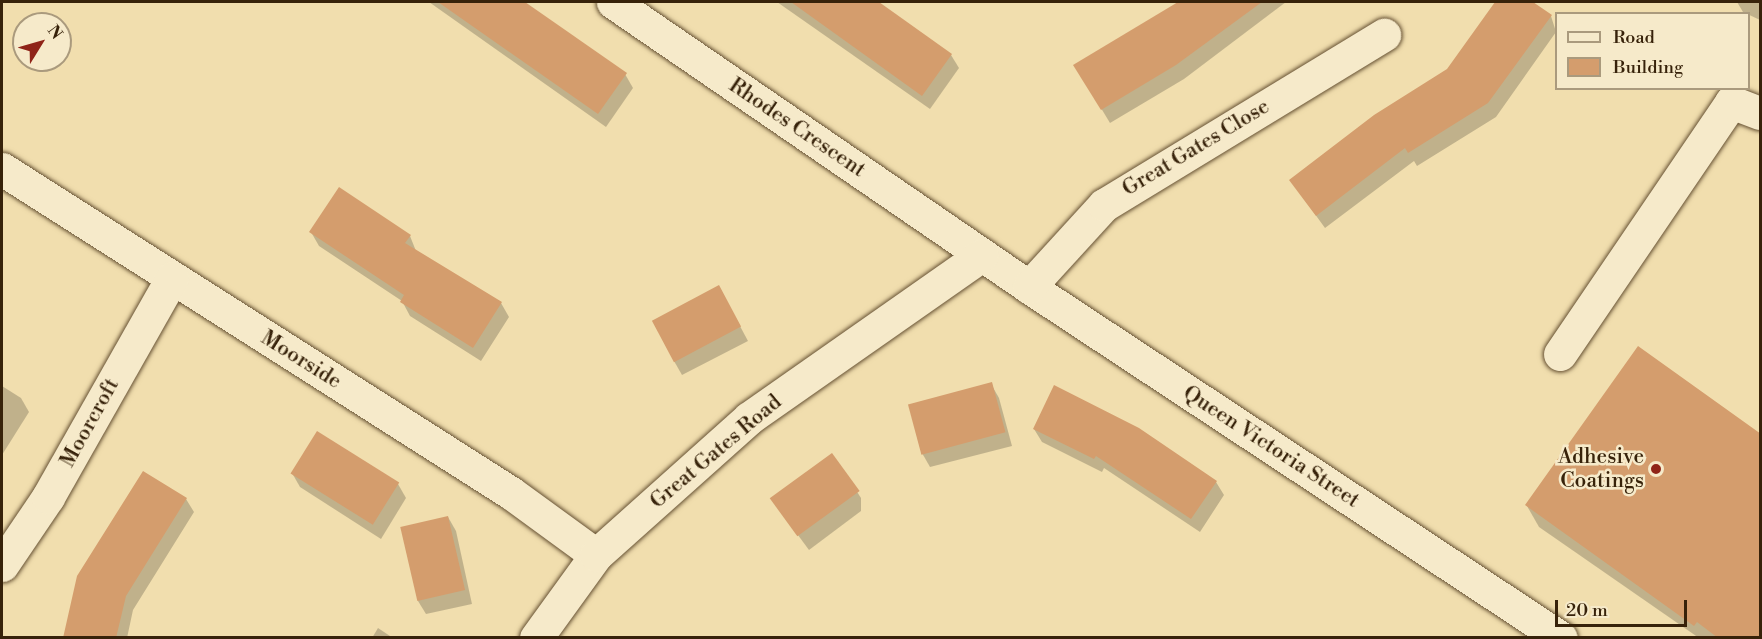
<!DOCTYPE html>
<style>
body{margin:0}
#map{position:relative;width:1762px;height:639px;overflow:hidden;background:#f1deae;font-family:"Libre Bodoni",serif}
div>[style]{position:absolute}
.shadow>*{inset:0;background:#0003}
.building>*{inset:0;background:#d49d6d;transform-origin:0 0}
.roads{filter:drop-shadow(0 0 2px #665133) drop-shadow(0 0 2px #665133)}
.minor>*{height:33px;margin:-16.5px;padding:0 16.5px;transform-origin:16.5px;border-radius:16.5px;background:#f6eaca}
.dots>*{width:16px;height:16px;translate:-50% -50%;box-sizing:border-box;border:3px solid #f6eaca;border-radius:50%}
span{translate:-50% -50%;white-space:nowrap;text-align:center;line-height:1.15;-webkit-text-stroke:5px #f6eaca;paint-order:stroke}
.street-label{font-size:21px;color:#37220a}
.poi-label{font-size:21px;color:#37220a}
.right{translate:-100% -50%;text-align:right}
.frame{position:absolute;inset:0;border:3px solid #37220a;pointer-events:none}
.legend{position:absolute;left:1555px;top:12px;width:195px;height:78px;box-sizing:border-box;background:#f6eaca;border:2px solid #aa9a7d;margin:0;padding:8px 10px;list-style:none;font-size:18px;color:#37220a}
.legend li{display:flex;align-items:center;gap:12px;height:30px}
.legend b{width:30px;border:2px solid #aa9a7d}
.north{position:absolute;left:12px;top:12px;width:60px;height:60px;box-sizing:border-box;background:#f6eaca;border:2px solid #aa9a7d;border-radius:50%;rotate:53deg;font-size:16px;font-weight:700;line-height:24px;text-align:center;color:#37220a}
.north::after{content:'';display:block;margin:auto;width:21px;height:27px;background:#8f2418;clip-path:polygon(50% 0,100% 100%,50% 72%,0 100%)}
.scale{position:absolute;left:1555px;top:600px;width:132px;height:27px;box-sizing:border-box;border:3px solid #37220a;border-top:0;padding-left:8px;font-size:18px;line-height:21px;white-space:nowrap;color:#37220a;-webkit-text-stroke:4px #f6eaca;paint-order:stroke}
</style>
<div id="map">
<div class="shadow">
<i style="clip-path:polygon(429px 2px,523px 2px,625px 74px,633px 88px,606px 127px)"></i>
<i style="clip-path:polygon(777px 2px,875px 2px,951px 55px,959px 68px,930px 109px)"></i>
<i style="clip-path:polygon(1180px 2px,1286px 2px,1184px 79px,1110px 123px,1075px 65px)"></i>
<i style="clip-path:polygon(1497px 2px,1531px 2px,1551px 16px,1556px 32px,1496px 117px,1417px 166px,1414px 161px,1325px 228px,1291px 181px,1448px 71px)"></i>
<i style="clip-path:polygon(1737px 2px,1760px 2px,1760px 20px,1743px 12px)"></i>
<i style="clip-path:polygon(311px 232px,410px 236px,416px 251px,501px 303px,509px 317px,481px 361px,410px 316px,402px 301px,319px 246px)"></i>
<i style="clip-path:polygon(726px 300px,748px 341px,682px 375px,674px 361px)"></i>
<i style="clip-path:polygon(991px 384px,999px 398px,1012px 446px,930px 467px,922px 453px)"></i>
<i style="clip-path:polygon(2px 386px,21px 398px,29px 412px,2px 455px)"></i>
<i style="clip-path:polygon(1034px 429px,1216px 482px,1224px 495px,1200px 532px,1104px 468px,1102px 472px,1042px 442px)"></i>
<i style="clip-path:polygon(317px 433px,398px 484px,406px 498px,381px 539px,300px 487px,292px 473px)"></i>
<i style="clip-path:polygon(852px 484px,861px 498px,861px 511px,809px 550px,772px 500px)"></i>
<i style="clip-path:polygon(186px 499px,194px 512px,133px 610px,127px 638px,65px 638px)"></i>
<i style="clip-path:polygon(1527px 506px,1760px 638px,1699px 638px,1539px 527px)"></i>
<i style="clip-path:polygon(448px 517px,456px 531px,472px 604px,426px 614px,418px 601px)"></i>
<i style="clip-path:polygon(378px 628px,393px 638px,372px 638px)"></i>
</div>
<div class="building">
<i style="clip-path:polygon(438px 2px,525px 2px,627px 73px,598px 114px)"></i>
<i style="clip-path:polygon(791px 2px,879px 2px,952px 54px,922px 96px)"></i>
<i style="clip-path:polygon(1178px 2px,1262px 2px,1176px 65px,1101px 110px,1073px 65px)"></i>
<i style="clip-path:polygon(1495px 2px,1533px 2px,1552px 15px,1488px 103px,1408px 153px,1405px 148px,1316px 216px,1289px 180px,1374px 115px,1447px 69px)"></i>
<i style="clip-path:polygon(339px 187px,411px 235px,405px 243px,502px 302px,473px 348px,400px 302px,404px 295px,309px 232px)"></i>
<i style="left:719px;top:285px;width:47px;height:76px;rotate:62deg"></i>
<i style="clip-path:polygon(1638px 346px,1761px 434px,1761px 638px,1718px 638px,1697px 622px,1694px 626px,1525px 505px)"></i>
<i style="left:992px;top:382px;width:52px;height:87px;rotate:75deg"></i>
<i style="clip-path:polygon(1054px 385px,1139px 428px,1217px 481px,1191px 519px,1096px 456px,1094px 459px,1033px 429px)"></i>
<i style="left:317px;top:431px;width:97px;height:50px;rotate:32deg"></i>
<i style="left:832px;top:453px;width:47px;height:77px;rotate:54deg"></i>
<i style="clip-path:polygon(143px 471px,187px 498px,126px 596px,116px 638px,63px 638px,77px 576px)"></i>
<i style="left:448px;top:516px;width:76px;height:49px;rotate:77deg"></i>
</div>
<div class="roads">
<div class="minor">
<i style="left:613px;top:2px;width:504px;rotate:34.41deg"></i>
<i style="left:1029px;top:287px;width:637px;rotate:33.42deg"></i>
<i style="left:2px;top:169px;width:603px;rotate:32.48deg"></i>
<i style="left:511px;top:493px;width:105px;rotate:36.1deg"></i>
<i style="left:1029px;top:287px;width:111px;rotate:-47.6deg"></i>
<i style="left:1104px;top:205px;width:328px;rotate:-31.3deg"></i>
<i style="left:1560px;top:354px;width:305px;rotate:-55.8deg"></i>
<i style="left:1731px;top:102px;width:31px;rotate:21deg"></i>
<i style="left:2px;top:565px;width:82px;rotate:-55.9deg"></i>
<i style="left:48px;top:497px;width:252px;rotate:-60.5deg"></i>
<i style="left:536px;top:638px;width:102px;rotate:-54.1deg"></i>
<i style="left:596px;top:555px;width:205px;rotate:-41.8deg"></i>
<i style="left:749px;top:418px;width:284px;rotate:-35deg"></i>
</div>
</div>
<div class="dots">
<i style="left:1656px;top:469px;background:#8f2418"></i>
</div>
<div class="street-label">
<span style="left:797px;top:128px;rotate:34deg">Rhodes Crescent</span>
<span style="left:1196px;top:148px;rotate:-31deg">Great Gates Close</span>
<span style="left:301px;top:360px;rotate:32deg">Moorside</span>
<span style="left:90px;top:423px;rotate:-61deg">Moorcroft</span>
<span style="left:1271px;top:447px;rotate:33deg">Queen Victoria Street</span>
<span style="left:716px;top:452px;rotate:-40deg">Great Gates Road</span>
</div>
<div class="poi-label">
<span class="right" style="left:1644px;top:469px">Adhesive<br>Coatings</span>
</div>
<div class="frame"></div>
<ul class="legend">
<li><b style="height:8px;background:#f6eaca"></b>Road</li>
<li><b style="height:16px;background:#d49d6d"></b>Building</li>
</ul>
<div class="north">N</div>
<div class="scale">20 m</div>
</div>
